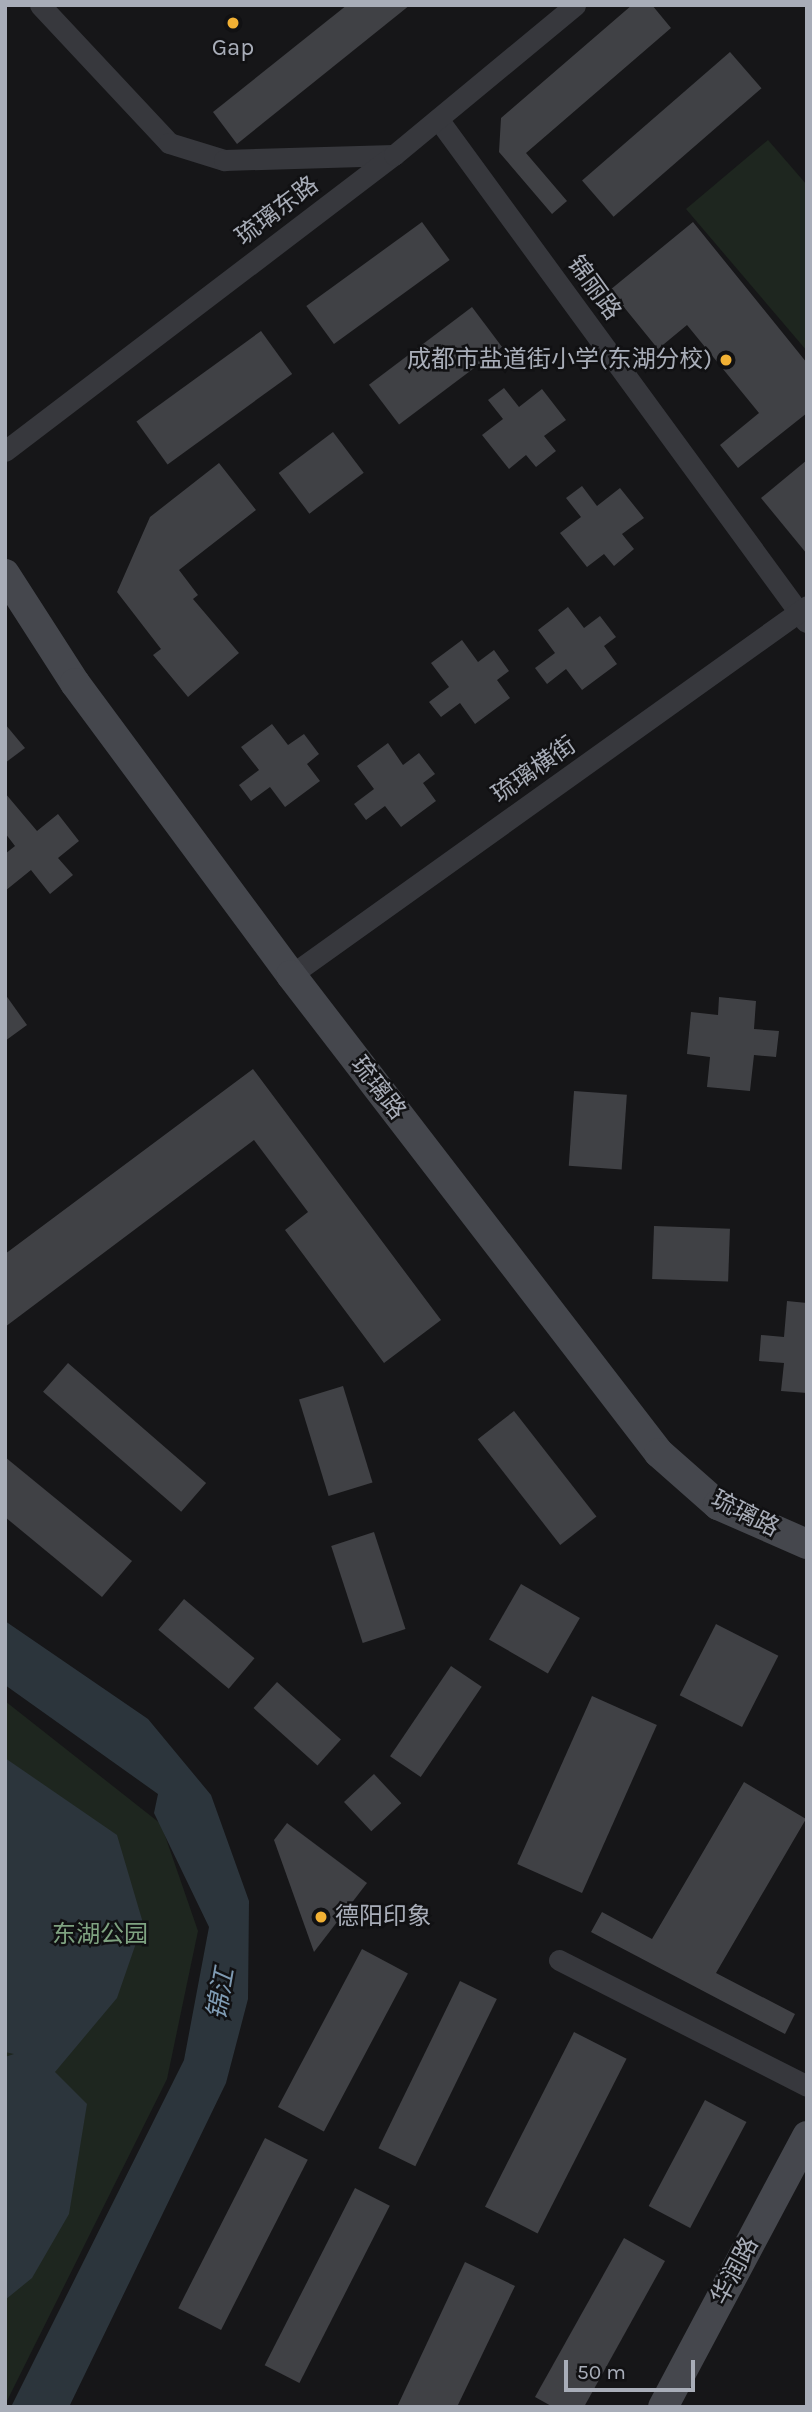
<!DOCTYPE html>
<meta charset="utf-8">
<style>
body{margin:0}
#map{position:relative;width:812px;height:2412px;overflow:hidden;background:#161618;font-family:Karla,"Noto Sans SC",sans-serif}
div>[style]{position:absolute}
.green>*{inset:0;background:#1e261f}
.water>*{inset:0;background:#2c353c}
.building>*{inset:0;background:#404145;transform-origin:0 0}
.street>*{height:21px;margin:-10.5px;padding:0 10.5px;transform-origin:10.5px;border-radius:10.5px;background:#37383d}
.secondary>*{height:30px;margin:-15px;padding:0 15px;transform-origin:15px;border-radius:15px;background:#45474d}
.dots>*{width:19px;height:19px;translate:-50% -50%;box-sizing:border-box;border:4px solid #111113;border-radius:50%}
span{translate:-50% -50%;white-space:nowrap;text-align:center;line-height:1.15;-webkit-text-stroke:5px #111113;paint-order:stroke}
.poi-label{font-size:24px;color:#a8adb8}
.right{translate:-100% -50%;text-align:right}
.left{translate:0 -50%;text-align:left}
.street-label{font-size:24px;color:#a8adb8}
.park-label{font-size:24px;color:#7fa381}
.water-label{font-size:26px;color:#7f9bb3;font-style:italic}
.frame{position:absolute;inset:0;border:7px solid #a8adb8;pointer-events:none}
.scale{position:absolute;left:564px;top:2360px;width:131px;height:32px;box-sizing:border-box;border:4px solid #a8adb8;border-top:0;padding-left:9px;font-size:21px;line-height:24px;white-space:nowrap;color:#a8adb8;-webkit-text-stroke:5px #111113;paint-order:stroke}
</style>
<div id="map">
<div class="green">
<i style="clip-path:polygon(768px 140px,807px 185px,807px 351px,686px 209px)"></i>
<i style="clip-path:polygon(5px 1701px,161px 1824px,198px 1931px,167px 2079px,5px 2405px)"></i>
</div>
<div class="water">
<i style="clip-path:polygon(5px 1621px,148px 1719px,211px 1795px,249px 1901px,248px 1999px,226px 2083px,69px 2407px,11px 2407px,184px 2060px,209px 1927px,154px 1813px,158px 1794px,5px 1685px)"></i>
<i style="clip-path:polygon(5px 1758px,117px 1835px,143px 1923px,117px 1998px,55px 2072px,87px 2104px,69px 2214px,32px 2278px,5px 2300px,5px 2057px,14px 2054px,5px 2052px)"></i>
</div>
<div class="building">
<i style="clip-path:polygon(347px 5px,410px 5px,237px 144px,213px 112px)"></i>
<i style="clip-path:polygon(632px 5px,652px 5px,671px 28px,526px 153px,567px 201px,552px 214px,499px 152px,501px 118px)"></i>
<i style="left:730px;top:52px;width:48px;height:196px;rotate:49deg"></i>
<i style="left:422px;top:222px;width:47px;height:143px;rotate:54deg"></i>
<i style="clip-path:polygon(693px 222px,807px 363px,807px 413px,738px 468px,720px 445px,759px 413px,687px 325px,658px 349px,610px 290px)"></i>
<i style="left:472px;top:307px;width:50px;height:129px;rotate:53deg"></i>
<i style="left:261px;top:331px;width:53px;height:154px;rotate:54deg"></i>
<i style="clip-path:polygon(504px 388px,519px 407px,542px 389px,566px 420px,544px 436px,556px 451px,536px 467px,526px 455px,509px 469px,482px 435px,503px 419px,488px 400px)"></i>
<i style="left:333px;top:432px;width:51px;height:68px;rotate:53deg"></i>
<i style="clip-path:polygon(807px 460px,807px 554px,761px 498px)"></i>
<i style="clip-path:polygon(219px 463px,256px 510px,179px 570px,198px 595px,193px 599px,239px 653px,188px 697px,153px 655px,161px 649px,117px 592px,150px 517px)"></i>
<i style="clip-path:polygon(582px 486px,597px 506px,620px 488px,644px 518px,622px 534px,634px 549px,614px 566px,604px 554px,587px 567px,560px 533px,581px 517px,566px 498px)"></i>
<i style="clip-path:polygon(568px 607px,584px 628px,600px 616px,616px 637px,604px 646px,617px 664px,582px 690px,566px 669px,547px 684px,535px 668px,555px 653px,538px 630px)"></i>
<i style="clip-path:polygon(462px 640px,478px 662px,494px 650px,509px 671px,497px 680px,510px 698px,475px 724px,460px 703px,441px 717px,429px 702px,449px 687px,431px 663px)"></i>
<i style="clip-path:polygon(5px 724px,25px 748px,5px 763px)"></i>
<i style="clip-path:polygon(272px 724px,288px 745px,304px 734px,319px 754px,307px 764px,320px 781px,285px 807px,270px 787px,251px 801px,239px 785px,259px 770px,241px 747px)"></i>
<i style="clip-path:polygon(388px 743px,403px 765px,419px 753px,435px 774px,423px 783px,436px 801px,401px 827px,385px 806px,366px 820px,354px 804px,374px 789px,357px 766px)"></i>
<i style="clip-path:polygon(5px 793px,37px 831px,58px 814px,79px 841px,58px 858px,73px 875px,50px 894px,31px 870px,5px 891px,5px 854px,15px 846px,5px 833px)"></i>
<i style="clip-path:polygon(5px 994px,27px 1025px,5px 1041px)"></i>
<i style="clip-path:polygon(719px 997px,756px 1001px,754px 1029px,779px 1031px,776px 1057px,754px 1055px,750px 1091px,707px 1087px,710px 1057px,687px 1054px,691px 1012px,718px 1015px)"></i>
<i style="clip-path:polygon(253px 1069px,441px 1320px,384px 1363px,285px 1230px,308px 1212px,254px 1140px,5px 1327px,5px 1254px)"></i>
<i style="left:574px;top:1091px;width:53px;height:75px;rotate:4deg"></i>
<i style="left:654px;top:1226px;width:76px;height:53px;rotate:2deg"></i>
<i style="clip-path:polygon(787px 1301px,807px 1303px,807px 1393px,781px 1391px,784px 1363px,759px 1361px,761px 1335px,784px 1337px)"></i>
<i style="left:68px;top:1363px;width:183px;height:38px;rotate:41deg"></i>
<i style="left:343px;top:1386px;width:101px;height:46px;rotate:73deg"></i>
<i style="left:514px;top:1411px;width:134px;height:46px;rotate:52deg"></i>
<i style="clip-path:polygon(5px 1457px,132px 1561px,102px 1597px,5px 1517px)"></i>
<i style="left:374px;top:1532px;width:102px;height:45px;rotate:72deg"></i>
<i style="left:521px;top:1584px;width:68px;height:64px;rotate:30deg"></i>
<i style="left:184px;top:1599px;width:92px;height:40px;rotate:40deg"></i>
<i style="left:716px;top:1624px;width:70px;height:80px;rotate:27deg"></i>
<i style="left:451px;top:1666px;width:37px;height:109px;rotate:34deg"></i>
<i style="left:277px;top:1682px;width:86px;height:35px;rotate:42deg"></i>
<i style="left:592px;top:1696px;width:71px;height:184px;rotate:24deg"></i>
<i style="left:374px;top:1774px;width:40px;height:41px;rotate:47deg"></i>
<i style="clip-path:polygon(744px 1782px,806px 1819px,716px 1973px,795px 2014px,785px 2034px,591px 1932px,602px 1912px,652px 1939px)"></i>
<i style="clip-path:polygon(287px 1823px,367px 1883px,314px 1952px,274px 1840px)"></i>
<i style="left:362px;top:1949px;width:52px;height:179px;rotate:28deg"></i>
<i style="left:460px;top:1981px;width:41px;height:186px;rotate:26deg"></i>
<i style="left:574px;top:2032px;width:59px;height:196px;rotate:27deg"></i>
<i style="left:705px;top:2100px;width:47px;height:120px;rotate:28deg"></i>
<i style="left:265px;top:2138px;width:48px;height:191px;rotate:27deg"></i>
<i style="left:355px;top:2188px;width:39px;height:199px;rotate:27deg"></i>
<i style="clip-path:polygon(624px 2238px,665px 2261px,584px 2407px,553px 2407px,535px 2397px)"></i>
<i style="clip-path:polygon(465px 2262px,515px 2286px,457px 2407px,397px 2407px)"></i>
</div>
<div class="street">
<i style="left:40px;top:5px;width:189px;rotate:46.9deg"></i>
<i style="left:169px;top:143px;width:58px;rotate:17.2deg"></i>
<i style="left:224px;top:160px;width:170px;rotate:-1.7deg"></i>
<i style="left:438px;top:119px;width:623px;rotate:53.81deg"></i>
<i style="left:5px;top:451px;width:489px;rotate:-37.3deg"></i>
<i style="left:394px;top:155px;width:235px;rotate:-39.6deg"></i>
<i style="left:291px;top:975px;width:634px;rotate:-35.57deg"></i>
<i style="left:559px;top:1960px;width:278px;rotate:26.9deg"></i>
</div>
<div class="secondary">
<i style="left:5px;top:574px;width:130px;rotate:57.3deg"></i>
<i style="left:75px;top:683px;width:363px;rotate:53.5deg"></i>
<i style="left:291px;top:975px;width:603px;rotate:52.41deg"></i>
<i style="left:659px;top:1453px;width:79px;rotate:41.4deg"></i>
<i style="left:718px;top:1505px;width:97px;rotate:23.7deg"></i>
<i style="left:663px;top:2407px;width:307px;rotate:-62deg"></i>
</div>
<div class="dots">
<i style="left:233px;top:23px;background:#f2b134"></i>
<i style="left:726px;top:360px;background:#f2b134"></i>
<i style="left:321px;top:1917px;background:#f2b134"></i>
</div>
<div class="poi-label">
<span style="left:233px;top:48px">Gap</span>
<span class="right" style="left:712px;top:360px">成都市盐道街小学(东湖分校)</span>
<span class="left" style="left:335px;top:1917px">德阳印象</span>
</div>
<div class="street-label">
<span style="left:277px;top:211px;rotate:-37deg">琉璃东路</span>
<span style="left:594px;top:288px;rotate:54deg">锦丽路</span>
<span style="left:534px;top:770px;rotate:-35deg">琉璃横街</span>
<span style="left:378px;top:1088px;rotate:52deg">琉璃路</span>
<span style="left:745px;top:1514px;rotate:27deg">琉璃路</span>
<span style="left:735px;top:2271px;rotate:-62deg">华润路</span>
</div>
<div class="park-label">
<span style="left:100px;top:1935px">东湖公园</span>
</div>
<div class="water-label">
<span style="left:221px;top:1994px;rotate:-80deg">锦江</span>
</div>
<div class="frame"></div>
<div class="scale">50 m</div>
</div>
